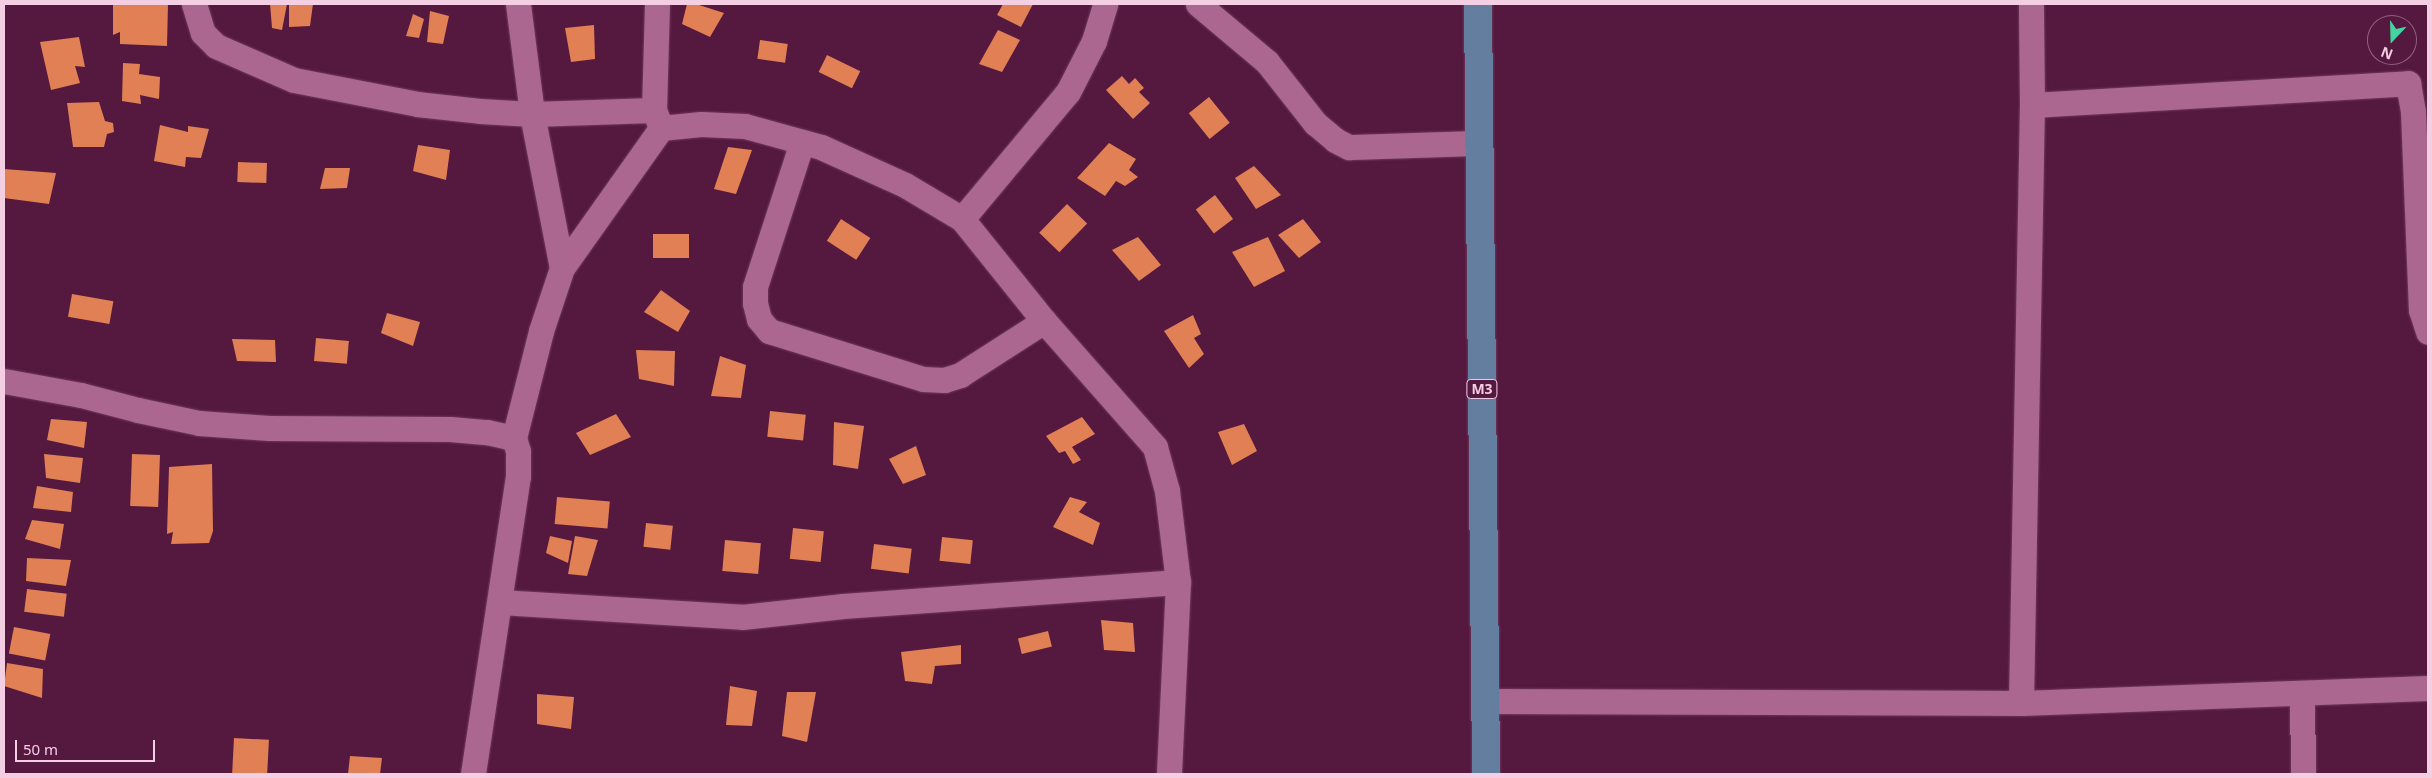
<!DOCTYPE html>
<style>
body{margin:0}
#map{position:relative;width:2432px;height:778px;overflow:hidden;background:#55183f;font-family:"Noto Sans",sans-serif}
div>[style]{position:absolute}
.building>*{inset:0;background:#e08054;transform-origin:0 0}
.roads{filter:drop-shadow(0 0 1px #6d3a5b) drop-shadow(0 0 1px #6d3a5b)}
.minor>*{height:25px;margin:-12.5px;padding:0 12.5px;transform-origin:12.5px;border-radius:12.5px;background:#ab678f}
.major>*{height:28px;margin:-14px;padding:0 14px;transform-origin:14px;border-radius:14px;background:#647ea0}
span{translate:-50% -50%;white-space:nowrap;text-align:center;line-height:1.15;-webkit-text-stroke:5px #55183f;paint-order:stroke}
.shield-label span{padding:1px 4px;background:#55183f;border:1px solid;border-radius:4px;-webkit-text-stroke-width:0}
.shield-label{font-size:14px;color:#f4cee3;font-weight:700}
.frame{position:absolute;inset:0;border:5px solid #f4cee3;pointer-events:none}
.north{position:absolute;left:2367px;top:15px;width:50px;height:50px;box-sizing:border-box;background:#55183f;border:1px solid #956181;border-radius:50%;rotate:201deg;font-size:14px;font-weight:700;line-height:20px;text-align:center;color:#f4cee3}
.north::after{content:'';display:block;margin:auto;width:18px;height:22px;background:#44d49f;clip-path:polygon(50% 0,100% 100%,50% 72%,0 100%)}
.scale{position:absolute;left:15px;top:740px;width:140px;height:22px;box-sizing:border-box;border:2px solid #f4cee3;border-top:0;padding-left:6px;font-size:15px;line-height:18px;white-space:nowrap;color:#f4cee3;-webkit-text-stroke:4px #55183f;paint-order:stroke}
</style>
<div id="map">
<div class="building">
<i style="clip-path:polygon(113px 4px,168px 4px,167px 46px,120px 44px,120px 32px,113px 35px)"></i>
<i style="clip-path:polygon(270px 4px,287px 4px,282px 30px,272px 28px)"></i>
<i style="clip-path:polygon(289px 4px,313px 4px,310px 26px,289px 27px)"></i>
<i style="clip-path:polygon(687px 4px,696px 4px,724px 13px,710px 37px,682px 24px)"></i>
<i style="clip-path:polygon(1003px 4px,1033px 4px,1021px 27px,997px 15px)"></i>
<i style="clip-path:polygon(430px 11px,449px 16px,443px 44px,427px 42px)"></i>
<i style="clip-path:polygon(413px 14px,424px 19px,419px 38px,406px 36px)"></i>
<i style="clip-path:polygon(594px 25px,595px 59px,571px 62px,565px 28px)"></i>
<i style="clip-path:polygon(998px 30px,1020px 40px,1002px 72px,979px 64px)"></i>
<i style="clip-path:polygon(79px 37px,85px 67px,75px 66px,80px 83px,51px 90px,40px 42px)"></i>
<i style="left:760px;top:40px;width:28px;height:19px;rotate:8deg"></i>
<i style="left:827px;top:55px;width:37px;height:19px;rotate:26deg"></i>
<i style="clip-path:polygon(123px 63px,140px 64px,139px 74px,160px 77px,159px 99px,140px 95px,141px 104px,122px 101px)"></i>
<i style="clip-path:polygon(1122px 76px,1129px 84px,1135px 78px,1144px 88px,1139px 92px,1150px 103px,1133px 119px,1106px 90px)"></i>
<i style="left:1209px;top:97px;width:33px;height:26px;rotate:51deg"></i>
<i style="clip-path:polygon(99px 102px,105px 121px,113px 123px,114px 132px,107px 134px,104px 147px,73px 147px,67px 103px)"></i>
<i style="clip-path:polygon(160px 125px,188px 132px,188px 126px,209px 129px,201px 158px,186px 157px,185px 167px,154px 161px)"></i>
<i style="clip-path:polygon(1109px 143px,1136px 159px,1129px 170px,1138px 177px,1125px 186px,1116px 181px,1105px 196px,1077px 178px)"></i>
<i style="clip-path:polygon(418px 145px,450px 150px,446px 180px,413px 171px)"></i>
<i style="clip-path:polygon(728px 147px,752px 150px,736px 194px,714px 189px)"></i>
<i style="left:238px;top:162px;width:29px;height:20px;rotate:2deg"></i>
<i style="clip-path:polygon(1254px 166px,1281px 195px,1256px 209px,1235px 178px)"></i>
<i style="clip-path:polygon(325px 168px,350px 168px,347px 188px,320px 189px)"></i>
<i style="clip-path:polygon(4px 169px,56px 173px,49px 204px,4px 198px)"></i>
<i style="left:1215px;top:195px;width:30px;height:24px;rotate:53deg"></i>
<i style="left:1067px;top:204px;width:28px;height:40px;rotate:44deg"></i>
<i style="left:841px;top:219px;width:35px;height:26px;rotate:33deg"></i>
<i style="clip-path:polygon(1303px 219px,1321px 242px,1299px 258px,1278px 235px)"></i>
<i style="left:689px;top:234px;width:24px;height:36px;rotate:90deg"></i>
<i style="clip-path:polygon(1138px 237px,1161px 265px,1139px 281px,1112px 250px)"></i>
<i style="clip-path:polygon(1268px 237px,1285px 271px,1254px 287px,1232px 252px)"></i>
<i style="clip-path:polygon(661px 290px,690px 311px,678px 332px,644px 312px)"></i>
<i style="left:72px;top:294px;width:42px;height:23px;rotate:10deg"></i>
<i style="clip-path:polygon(387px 313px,420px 322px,413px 346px,381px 333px)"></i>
<i style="clip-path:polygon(1193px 315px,1201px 334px,1194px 338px,1204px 354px,1189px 368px,1164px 331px)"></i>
<i style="left:316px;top:338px;width:33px;height:23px;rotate:5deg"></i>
<i style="clip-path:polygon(232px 339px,275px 340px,276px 362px,237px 361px)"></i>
<i style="clip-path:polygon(636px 350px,675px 351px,674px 386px,639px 379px)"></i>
<i style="clip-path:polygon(720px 356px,746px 365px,741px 398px,711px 396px)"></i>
<i style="left:770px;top:411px;width:36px;height:26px;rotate:6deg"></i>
<i style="clip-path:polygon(616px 414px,631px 437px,590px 455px,576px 433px)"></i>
<i style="clip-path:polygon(1082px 417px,1095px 434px,1072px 447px,1081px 460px,1073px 464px,1065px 451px,1059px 453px,1046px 436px)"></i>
<i style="clip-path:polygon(51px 419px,87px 422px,84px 448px,47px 440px)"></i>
<i style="clip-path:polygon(834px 422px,864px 426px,858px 469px,833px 465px)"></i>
<i style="clip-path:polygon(1244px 424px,1257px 451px,1232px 465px,1218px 432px)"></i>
<i style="clip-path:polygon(916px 446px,926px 475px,903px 484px,889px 459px)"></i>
<i style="clip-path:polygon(44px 454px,83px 458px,80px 483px,46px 478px)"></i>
<i style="left:132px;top:454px;width:28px;height:52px;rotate:2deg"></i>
<i style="clip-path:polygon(212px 464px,213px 531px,209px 543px,171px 544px,173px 532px,167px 534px,169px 467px)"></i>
<i style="clip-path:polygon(37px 486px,73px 492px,71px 512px,33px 508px)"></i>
<i style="left:557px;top:497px;width:53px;height:27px;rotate:5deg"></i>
<i style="clip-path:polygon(1070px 497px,1087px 502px,1079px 512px,1100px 523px,1093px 545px,1053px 527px)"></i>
<i style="clip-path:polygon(32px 520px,64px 524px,60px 549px,25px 539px)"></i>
<i style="left:646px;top:523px;width:27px;height:24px;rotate:6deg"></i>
<i style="left:793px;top:528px;width:31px;height:31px;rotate:6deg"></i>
<i style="clip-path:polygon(550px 536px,572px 541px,568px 563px,546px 553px)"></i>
<i style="clip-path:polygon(575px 536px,598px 540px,587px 576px,568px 574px)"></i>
<i style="left:942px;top:537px;width:31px;height:24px;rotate:6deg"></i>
<i style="left:725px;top:540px;width:36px;height:31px;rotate:5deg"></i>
<i style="left:874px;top:544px;width:38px;height:25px;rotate:7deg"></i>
<i style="clip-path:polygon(27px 558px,71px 560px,66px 586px,26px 581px)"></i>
<i style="left:27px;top:589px;width:40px;height:23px;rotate:7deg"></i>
<i style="clip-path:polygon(1101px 620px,1133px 623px,1135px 652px,1104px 650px)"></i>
<i style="left:14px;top:627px;width:37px;height:27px;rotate:11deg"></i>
<i style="left:1048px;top:631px;width:16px;height:31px;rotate:76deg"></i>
<i style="clip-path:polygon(961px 645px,961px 664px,935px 666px,932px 684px,905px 681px,901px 652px)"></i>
<i style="clip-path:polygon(7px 663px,43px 669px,42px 698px,4px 686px)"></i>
<i style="clip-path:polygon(730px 686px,757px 691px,752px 726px,726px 725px)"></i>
<i style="clip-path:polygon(787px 692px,816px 692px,807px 742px,782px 736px)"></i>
<i style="clip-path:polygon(537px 694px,574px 697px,571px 729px,537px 724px)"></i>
<i style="left:234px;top:738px;width:35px;height:36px;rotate:3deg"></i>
<i style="clip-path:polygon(350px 756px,382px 758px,380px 774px,348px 774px)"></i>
</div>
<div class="roads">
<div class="minor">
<i style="left:194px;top:4px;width:30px;rotate:73deg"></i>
<i style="left:203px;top:33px;width:18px;rotate:45deg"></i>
<i style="left:216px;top:46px;width:85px;rotate:23.6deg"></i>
<i style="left:294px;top:80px;width:125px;rotate:11deg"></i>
<i style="left:417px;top:104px;width:63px;rotate:6.3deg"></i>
<i style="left:480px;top:111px;width:52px;rotate:3.3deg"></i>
<i style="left:532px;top:114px;width:122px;rotate:-1.9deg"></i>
<i style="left:518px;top:4px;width:111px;rotate:82.7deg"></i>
<i style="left:532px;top:114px;width:157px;rotate:79deg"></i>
<i style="left:657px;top:4px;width:106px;rotate:91.6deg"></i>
<i style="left:654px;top:110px;width:16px;rotate:68deg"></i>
<i style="left:1198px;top:4px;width:90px;rotate:40deg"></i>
<i style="left:1267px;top:62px;width:78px;rotate:51.8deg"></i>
<i style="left:1315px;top:123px;width:26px;rotate:40deg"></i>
<i style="left:1335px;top:140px;width:16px;rotate:27deg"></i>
<i style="left:1349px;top:147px;width:130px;rotate:-1.8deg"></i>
<i style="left:2032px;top:105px;width:377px;rotate:-3.3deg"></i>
<i style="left:2408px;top:83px;width:29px;rotate:80deg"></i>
<i style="left:2413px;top:112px;width:198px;rotate:87.7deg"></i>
<i style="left:2421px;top:310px;width:23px;rotate:72deg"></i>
<i style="left:802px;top:142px;width:152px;rotate:108deg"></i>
<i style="left:755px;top:287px;width:16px;rotate:90deg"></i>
<i style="left:755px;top:303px;width:16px;rotate:76deg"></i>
<i style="left:759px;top:319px;width:16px;rotate:50deg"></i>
<i style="left:769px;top:331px;width:161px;rotate:17.3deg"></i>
<i style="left:923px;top:379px;width:21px;rotate:3deg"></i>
<i style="left:944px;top:380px;width:17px;rotate:-17deg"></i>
<i style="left:960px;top:375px;width:100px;rotate:-32.7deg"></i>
<i style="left:962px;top:219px;width:165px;rotate:-50.2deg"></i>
<i style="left:1068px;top:92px;width:57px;rotate:-63deg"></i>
<i style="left:1094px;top:41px;width:39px;rotate:-73deg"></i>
<i style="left:4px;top:381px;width:78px;rotate:10.3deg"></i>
<i style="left:81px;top:395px;width:59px;rotate:14.7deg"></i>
<i style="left:138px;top:410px;width:62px;rotate:12deg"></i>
<i style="left:199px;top:423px;width:70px;rotate:4.1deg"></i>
<i style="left:269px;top:428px;width:181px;rotate:0.3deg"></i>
<i style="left:450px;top:429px;width:37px;rotate:5deg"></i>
<i style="left:487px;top:432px;width:28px;rotate:13deg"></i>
<i style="left:514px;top:438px;width:14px;rotate:73deg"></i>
<i style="left:518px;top:451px;width:25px;rotate:90deg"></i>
<i style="left:518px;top:476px;width:301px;rotate:98.6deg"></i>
<i style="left:514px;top:438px;width:110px;rotate:-75.8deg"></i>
<i style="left:541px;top:331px;width:66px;rotate:-71.6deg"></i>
<i style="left:562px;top:268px;width:171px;rotate:-54.7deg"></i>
<i style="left:661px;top:128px;width:40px;rotate:-5.7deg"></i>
<i style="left:701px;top:124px;width:44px;rotate:2.6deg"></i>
<i style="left:745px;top:126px;width:79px;rotate:15.4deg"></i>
<i style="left:821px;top:147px;width:92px;rotate:24.3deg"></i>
<i style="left:905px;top:185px;width:66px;rotate:30.8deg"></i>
<i style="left:962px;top:219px;width:131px;rotate:51.2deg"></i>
<i style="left:1044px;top:321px;width:168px;rotate:48.6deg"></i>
<i style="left:1155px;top:447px;width:46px;rotate:74.7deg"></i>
<i style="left:1167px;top:491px;width:92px;rotate:83.1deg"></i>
<i style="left:500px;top:602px;width:242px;rotate:3.5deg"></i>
<i style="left:742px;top:617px;width:102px;rotate:-6.2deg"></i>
<i style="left:843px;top:606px;width:336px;rotate:-4.1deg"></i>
<i style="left:1178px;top:582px;width:192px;rotate:92.7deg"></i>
<i style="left:2302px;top:693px;width:81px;rotate:89.3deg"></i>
<i style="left:1485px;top:701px;width:536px;rotate:0.21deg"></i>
<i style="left:2021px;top:703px;width:407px;rotate:-2.1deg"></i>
<i style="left:2021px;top:703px;width:598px;rotate:-88.95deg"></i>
<i style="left:2032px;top:105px;width:101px;rotate:-90.6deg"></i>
</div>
<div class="major">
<i style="left:1478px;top:4px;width:770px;rotate:89.4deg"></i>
</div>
</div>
<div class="shield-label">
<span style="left:1482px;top:389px">M3</span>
</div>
<div class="frame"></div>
<div class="north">N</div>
<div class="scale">50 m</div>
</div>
